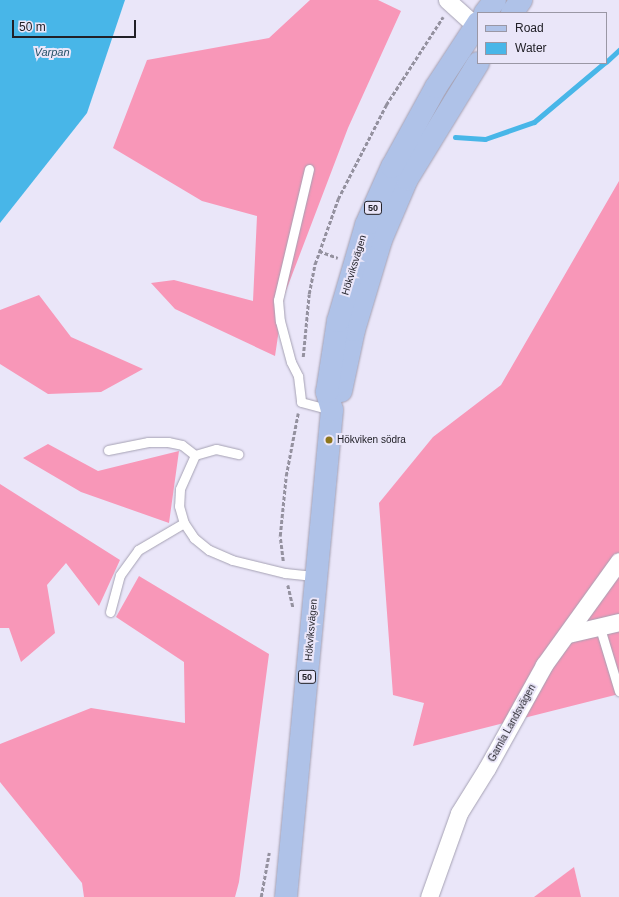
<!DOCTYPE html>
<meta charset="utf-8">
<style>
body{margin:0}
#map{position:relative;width:619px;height:897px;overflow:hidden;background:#eae6f9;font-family:Arial,sans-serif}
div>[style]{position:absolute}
.forest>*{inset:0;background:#f897b8}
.water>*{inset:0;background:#48b6e8}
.stream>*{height:5px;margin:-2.5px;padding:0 2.5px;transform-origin:2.5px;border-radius:2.5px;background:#48b6e8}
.path>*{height:2.5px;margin-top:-1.25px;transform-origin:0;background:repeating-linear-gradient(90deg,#94919f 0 4px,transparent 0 6px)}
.roads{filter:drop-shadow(0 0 1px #a5a1b3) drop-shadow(0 0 1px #a5a1b3)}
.lane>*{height:9px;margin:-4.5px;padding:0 4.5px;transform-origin:4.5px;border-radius:4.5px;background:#fff}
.street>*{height:17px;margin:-8.5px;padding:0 8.5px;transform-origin:8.5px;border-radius:8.5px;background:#fff}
.primary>*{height:22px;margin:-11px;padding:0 11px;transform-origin:11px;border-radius:11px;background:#afc2e8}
.dots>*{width:11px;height:11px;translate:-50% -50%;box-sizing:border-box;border:2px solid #eae6f9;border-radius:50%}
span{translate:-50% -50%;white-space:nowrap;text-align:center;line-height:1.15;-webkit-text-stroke:4px #eae6f9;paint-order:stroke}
.shield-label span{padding:1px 3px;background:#eae6f9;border:1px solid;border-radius:3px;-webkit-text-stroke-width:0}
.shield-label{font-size:9px;color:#212027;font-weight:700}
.street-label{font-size:10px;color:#212027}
.poi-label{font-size:10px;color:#212027}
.left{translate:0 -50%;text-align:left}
.water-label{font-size:11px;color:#265268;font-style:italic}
.legend{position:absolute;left:477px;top:12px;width:130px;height:52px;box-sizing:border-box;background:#eae6f9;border:1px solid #9a97a5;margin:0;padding:5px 7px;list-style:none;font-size:12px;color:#212027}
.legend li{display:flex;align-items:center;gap:8px;height:20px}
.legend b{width:20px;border:1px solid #9a97a5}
.scale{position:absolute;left:12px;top:20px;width:124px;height:18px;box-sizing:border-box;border:2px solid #212027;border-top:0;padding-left:5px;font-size:12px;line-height:14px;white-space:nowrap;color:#212027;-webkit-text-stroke:3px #eae6f9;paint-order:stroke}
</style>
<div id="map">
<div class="forest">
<i style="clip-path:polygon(310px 0,378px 0,401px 11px,348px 128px,284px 296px,275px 356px,175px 309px,151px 283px,174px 280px,253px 301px,257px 216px,202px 201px,113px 148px,147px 60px,269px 38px)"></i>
<i style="clip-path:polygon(619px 181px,619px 694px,413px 746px,424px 703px,393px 695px,379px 503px,433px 437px,501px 385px)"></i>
<i style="clip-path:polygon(39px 295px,71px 337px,143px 369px,101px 392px,48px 394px,0 364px,0 310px)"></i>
<i style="clip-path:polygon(48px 444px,98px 471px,179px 451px,169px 523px,81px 492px,23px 458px)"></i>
<i style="clip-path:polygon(0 484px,120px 560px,99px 606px,66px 563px,47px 585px,55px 633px,21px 662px,9px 628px,0 628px)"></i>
<i style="clip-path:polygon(139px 576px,269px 654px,239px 882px,235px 897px,84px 897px,82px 883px,0 782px,0 744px,91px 708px,185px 723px,184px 662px,116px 617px)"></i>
<i style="clip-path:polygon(574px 867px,581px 897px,534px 897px)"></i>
</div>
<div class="water">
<i style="clip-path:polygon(0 0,125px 0,87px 113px,0 223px)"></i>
</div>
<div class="stream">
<i style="left:606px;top:62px;width:18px;rotate:-43deg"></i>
<i style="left:455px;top:137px;width:30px;rotate:4deg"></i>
<i style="left:485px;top:139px;width:52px;rotate:-19.1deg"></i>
<i style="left:534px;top:122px;width:92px;rotate:-40.1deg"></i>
</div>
<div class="path">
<i style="left:319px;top:251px;width:20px;rotate:20deg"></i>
<i style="left:303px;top:357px;width:63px;rotate:-84.6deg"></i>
<i style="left:309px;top:294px;width:31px;rotate:-79deg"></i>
<i style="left:315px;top:264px;width:69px;rotate:-70.5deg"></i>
<i style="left:338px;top:199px;width:106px;rotate:-62.9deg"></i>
<i style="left:386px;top:105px;width:105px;rotate:-57.1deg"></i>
<i style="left:283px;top:561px;width:25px;rotate:-97deg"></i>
<i style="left:280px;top:536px;width:60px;rotate:-84.3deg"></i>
<i style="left:286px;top:476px;width:64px;rotate:-79.2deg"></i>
<i style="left:288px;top:585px;width:23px;rotate:77deg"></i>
<i style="left:261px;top:897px;width:45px;rotate:-79.7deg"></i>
</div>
<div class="roads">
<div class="lane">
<i style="left:309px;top:169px;width:135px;rotate:103.3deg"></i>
<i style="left:278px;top:300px;width:21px;rotate:85deg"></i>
<i style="left:280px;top:321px;width:42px;rotate:75deg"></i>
<i style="left:291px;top:362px;width:16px;rotate:63deg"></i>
<i style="left:298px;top:376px;width:26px;rotate:83deg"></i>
<i style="left:301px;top:402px;width:31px;rotate:15deg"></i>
<i style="left:108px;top:450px;width:41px;rotate:-11.3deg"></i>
<i style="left:148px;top:442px;width:20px"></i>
<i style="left:168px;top:442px;width:14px;rotate:12deg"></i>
<i style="left:182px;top:445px;width:16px;rotate:38deg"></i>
<i style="left:195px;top:455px;width:22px;rotate:-16deg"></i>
<i style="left:216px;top:449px;width:23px;rotate:13deg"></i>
<i style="left:195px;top:455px;width:37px;rotate:114deg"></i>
<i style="left:180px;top:489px;width:17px;rotate:93deg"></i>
<i style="left:179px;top:506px;width:18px;rotate:74deg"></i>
<i style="left:184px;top:523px;width:18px;rotate:56deg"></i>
<i style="left:194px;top:538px;width:19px;rotate:39deg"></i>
<i style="left:209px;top:550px;width:25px;rotate:23deg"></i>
<i style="left:232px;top:560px;width:55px;rotate:13.8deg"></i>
<i style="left:285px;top:573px;width:31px;rotate:6deg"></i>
<i style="left:110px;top:612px;width:38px;rotate:-75deg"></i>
<i style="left:120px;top:575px;width:31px;rotate:-54deg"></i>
<i style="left:138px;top:550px;width:53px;rotate:-30.4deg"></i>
<i style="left:600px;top:628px;width:66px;rotate:73.2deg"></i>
</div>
<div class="street">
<i style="left:447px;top:0;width:39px;rotate:42deg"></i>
<i style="left:568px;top:634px;width:52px;rotate:-13.2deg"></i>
<i style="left:429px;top:897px;width:89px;rotate:-70.3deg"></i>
<i style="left:459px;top:813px;width:53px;rotate:-58.1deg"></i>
<i style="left:487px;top:768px;width:118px;rotate:-61deg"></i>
<i style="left:544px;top:665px;width:128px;rotate:-54.2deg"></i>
</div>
<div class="primary">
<i style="left:485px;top:13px;width:16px;rotate:-52deg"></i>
<i style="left:512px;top:13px;width:16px;rotate:-55deg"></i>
<i style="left:341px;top:391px;width:62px;rotate:-78deg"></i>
<i style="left:354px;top:330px;width:94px;rotate:-73.3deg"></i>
<i style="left:381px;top:240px;width:66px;rotate:-66.9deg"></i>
<i style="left:407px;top:179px;width:136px;rotate:-58.5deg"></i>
<i style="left:286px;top:897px;width:489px;rotate:-84.6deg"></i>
<i style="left:332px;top:410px;width:19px;rotate:-106deg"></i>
<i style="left:327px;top:392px;width:72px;rotate:-81.2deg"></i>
<i style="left:338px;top:321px;width:100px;rotate:-73.7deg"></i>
<i style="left:366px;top:225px;width:64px;rotate:-65.9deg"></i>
<i style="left:392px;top:167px;width:91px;rotate:-61.2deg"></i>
<i style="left:436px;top:87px;width:77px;rotate:-56.7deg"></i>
</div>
</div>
<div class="dots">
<i style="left:329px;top:440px;background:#8e761b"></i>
</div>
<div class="shield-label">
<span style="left:373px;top:208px">50</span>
<span style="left:307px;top:677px">50</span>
</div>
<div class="street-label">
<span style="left:354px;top:265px;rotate:-73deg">Hökviksvägen</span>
<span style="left:311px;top:630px;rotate:-85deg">Hökviksvägen</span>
<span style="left:512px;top:723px;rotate:-61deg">Gamla Landsvägen</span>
</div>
<div class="poi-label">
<span class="left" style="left:337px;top:440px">Hökviken södra</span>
</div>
<div class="water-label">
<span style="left:52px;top:52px">Varpan</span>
</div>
<ul class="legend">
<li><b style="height:5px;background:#afc2e8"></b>Road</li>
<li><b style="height:11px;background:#48b6e8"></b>Water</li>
</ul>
<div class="scale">50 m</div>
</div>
